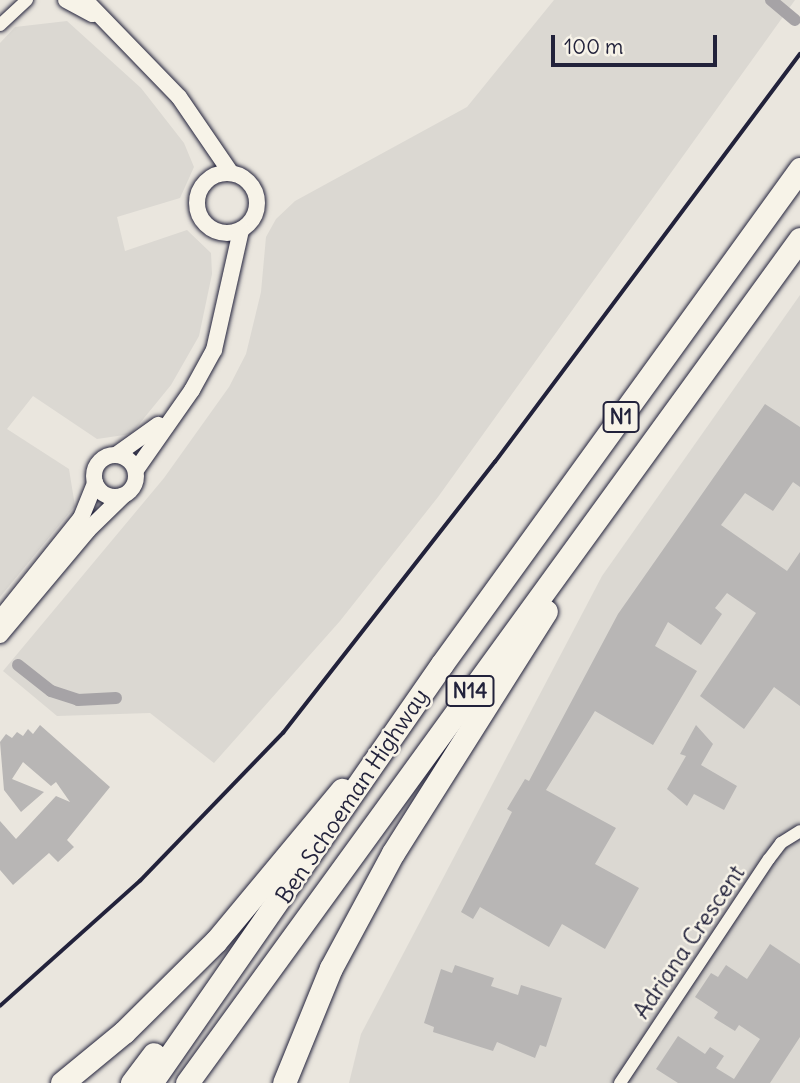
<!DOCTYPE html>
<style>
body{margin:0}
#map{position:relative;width:800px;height:1083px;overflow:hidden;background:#eae6de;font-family:Delius,sans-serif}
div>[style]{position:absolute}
.built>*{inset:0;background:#dbd8d2}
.canal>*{height:12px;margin:-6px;padding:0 6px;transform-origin:6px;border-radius:6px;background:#a6a3a6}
.building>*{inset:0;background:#b8b6b5}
.roads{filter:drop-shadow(0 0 2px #22223b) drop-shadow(0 0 2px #22223b)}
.minor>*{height:12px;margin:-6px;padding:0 6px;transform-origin:6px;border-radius:6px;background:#f7f3e8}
.tertiary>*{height:16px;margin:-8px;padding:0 8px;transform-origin:8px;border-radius:8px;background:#f7f3e8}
.tertiary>.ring{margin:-8px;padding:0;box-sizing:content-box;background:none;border:16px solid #f7f3e8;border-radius:50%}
.motorway>*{height:23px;margin:-11.5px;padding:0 11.5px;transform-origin:11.5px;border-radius:11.5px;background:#f7f3e8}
.rail>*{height:3.5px;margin:-1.75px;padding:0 1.75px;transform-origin:1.75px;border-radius:1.75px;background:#22223b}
span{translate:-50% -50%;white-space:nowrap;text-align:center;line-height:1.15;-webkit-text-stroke:5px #f7f3e8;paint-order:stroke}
.shield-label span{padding:2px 5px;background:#f7f3e8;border:2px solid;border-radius:5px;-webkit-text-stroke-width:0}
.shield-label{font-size:21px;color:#22223b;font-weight:700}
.street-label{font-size:23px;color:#22223b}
.scale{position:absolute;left:551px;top:35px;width:166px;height:32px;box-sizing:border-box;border:4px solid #22223b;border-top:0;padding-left:9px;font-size:21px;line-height:24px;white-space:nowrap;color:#22223b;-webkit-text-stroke:5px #f7f3e8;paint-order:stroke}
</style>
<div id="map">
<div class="built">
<i style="clip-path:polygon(554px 0,795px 0,438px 497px,340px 621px,214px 763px,150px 713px,57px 716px,3px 671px,164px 478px,229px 387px,246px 354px,261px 292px,266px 237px,276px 219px,295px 201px,467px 107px)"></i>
<i style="clip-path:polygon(67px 21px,141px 88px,184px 143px,194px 167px,180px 198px,117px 217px,125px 251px,187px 230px,211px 253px,212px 274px,199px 336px,171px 385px,131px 434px,97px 439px,33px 396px,7px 429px,69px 469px,75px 506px,0 597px,0 43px,15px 27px)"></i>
<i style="clip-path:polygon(800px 295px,800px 1083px,349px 1083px,361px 1034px,602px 576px)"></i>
</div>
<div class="canal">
<i style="left:771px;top:0;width:31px;rotate:40deg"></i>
<i style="left:18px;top:665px;width:42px;rotate:38.2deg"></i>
<i style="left:51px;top:691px;width:28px;rotate:18deg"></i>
<i style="left:78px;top:700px;width:38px;rotate:-3deg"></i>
</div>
<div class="building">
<i style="clip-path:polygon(765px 404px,800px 427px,800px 487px,793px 482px,773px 511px,745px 493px,721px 525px,787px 571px,800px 552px,800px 706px,774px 687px,744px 729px,700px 696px,756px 613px,727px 593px,715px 608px,722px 614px,701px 645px,668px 622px,655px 646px,697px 671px,653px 745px,595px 711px,546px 790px,616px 828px,595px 864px,639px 888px,605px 949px,562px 924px,549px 947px,480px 907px,473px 919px,461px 912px,512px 812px,507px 809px,525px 779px,529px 781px,618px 614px)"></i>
<i style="clip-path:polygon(40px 725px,110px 787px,67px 840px,74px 847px,58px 862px,49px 853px,13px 885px,0 870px,0 821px,16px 839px,56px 796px,70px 802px,56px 782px,51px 786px,23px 762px,12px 779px,44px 792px,21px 812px,4px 790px,0 742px,6px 734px,12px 738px,17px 732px,23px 736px,28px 729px,33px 734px)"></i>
<i style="clip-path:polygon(696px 725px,713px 744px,701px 765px,737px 786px,724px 810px,694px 794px,687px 806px,667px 789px,686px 756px,680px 754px)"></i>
<i style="clip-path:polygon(770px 944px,800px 964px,800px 1037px,770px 1083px,678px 1083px,656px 1069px,678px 1036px,705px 1054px,710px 1047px,724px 1056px,716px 1068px,734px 1079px,760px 1039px,739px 1025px,735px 1031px,714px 1018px,718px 1012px,695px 997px,711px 973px,718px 977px,726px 965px,747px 979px)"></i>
<i style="clip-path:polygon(455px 965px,494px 978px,491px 986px,518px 995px,521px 985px,562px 998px,546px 1047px,540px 1045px,535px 1058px,497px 1042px,493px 1051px,433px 1032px,434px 1027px,424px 1023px,441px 969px,452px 973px)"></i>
</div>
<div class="roads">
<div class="minor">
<i style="left:0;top:25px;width:37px;rotate:-43deg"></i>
<i style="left:620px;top:1083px;width:269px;rotate:-56.4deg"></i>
<i style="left:769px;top:859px;width:20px;rotate:-53deg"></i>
<i style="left:781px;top:843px;width:22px;rotate:-32deg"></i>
</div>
<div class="tertiary">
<i style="left:66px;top:0;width:30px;rotate:28deg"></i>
<i style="left:85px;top:0;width:135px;rotate:45.9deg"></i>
<i style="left:179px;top:97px;width:92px;rotate:55.6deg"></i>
<i class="ring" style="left:197px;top:173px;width:44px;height:44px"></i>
<i class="ring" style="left:94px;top:455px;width:26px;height:26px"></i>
<i style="left:116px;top:455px;width:52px;rotate:-35.5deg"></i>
<i style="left:136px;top:470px;width:98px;rotate:-55deg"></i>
<i style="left:192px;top:390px;width:46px;rotate:-61.2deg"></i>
<i style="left:214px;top:350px;width:123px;rotate:-77.3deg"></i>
<i style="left:0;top:619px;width:129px;rotate:-51.3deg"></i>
<i style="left:81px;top:518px;width:38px;rotate:-68deg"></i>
<i style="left:0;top:635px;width:137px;rotate:-50deg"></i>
<i style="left:88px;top:530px;width:49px;rotate:-44.2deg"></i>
</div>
<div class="motorway">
<i style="left:62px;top:1083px;width:80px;rotate:-39.4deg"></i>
<i style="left:124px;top:1032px;width:129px;rotate:-44.7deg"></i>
<i style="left:216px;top:941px;width:197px;rotate:-50.2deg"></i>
<i style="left:132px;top:1083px;width:36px;rotate:-53deg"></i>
<i style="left:151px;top:1083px;width:510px;rotate:-55.22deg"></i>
<i style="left:442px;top:664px;width:611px;rotate:-54.12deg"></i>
<i style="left:187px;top:1083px;width:1043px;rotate:-54.01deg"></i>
<i style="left:284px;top:1083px;width:124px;rotate:-67.8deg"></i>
<i style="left:331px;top:968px;width:131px;rotate:-61.7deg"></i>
<i style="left:393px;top:853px;width:286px;rotate:-57.7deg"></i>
</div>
</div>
<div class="rail">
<i style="left:0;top:1006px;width:188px;rotate:-41.8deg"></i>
<i style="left:140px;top:881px;width:206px;rotate:-46deg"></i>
<i style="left:283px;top:733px;width:344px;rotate:-52deg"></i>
<i style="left:495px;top:462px;width:509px;rotate:-53.22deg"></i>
</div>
<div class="shield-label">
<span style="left:621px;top:417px">N1</span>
<span style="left:470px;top:691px">N14</span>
</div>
<div class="street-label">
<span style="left:352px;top:796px;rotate:-56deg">Ben Schoeman Highway</span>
<span style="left:689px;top:942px;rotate:-56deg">Adriana Crescent</span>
</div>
<div class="scale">100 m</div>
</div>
